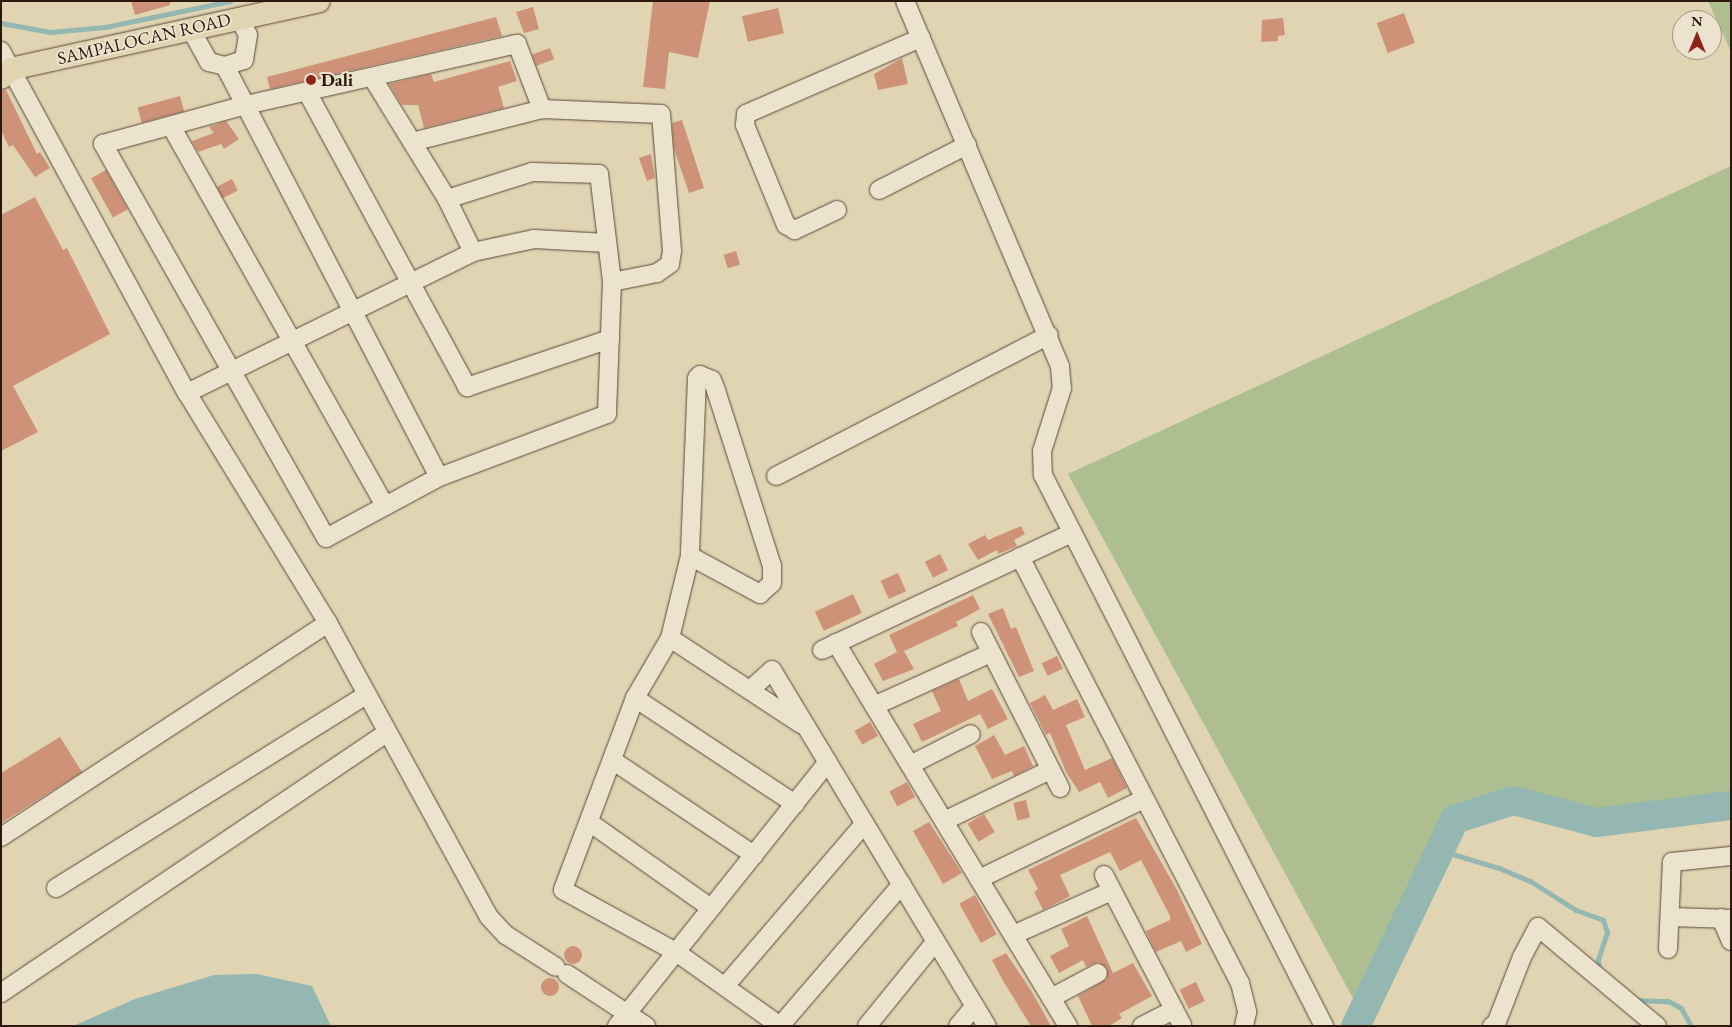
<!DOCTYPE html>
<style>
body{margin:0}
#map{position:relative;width:1732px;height:1027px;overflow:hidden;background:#e1d4b3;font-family:"EB Garamond",serif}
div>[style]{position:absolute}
.green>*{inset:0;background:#adbe90}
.water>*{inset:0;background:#95b7b2}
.stream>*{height:5px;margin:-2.5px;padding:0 2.5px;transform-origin:2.5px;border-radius:2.5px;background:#95b7b2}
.river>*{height:29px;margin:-14.5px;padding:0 14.5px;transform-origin:14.5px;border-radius:14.5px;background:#95b7b2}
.building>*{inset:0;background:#ce9278;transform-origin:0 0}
.round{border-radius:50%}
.roads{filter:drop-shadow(0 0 1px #5a4737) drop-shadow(0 0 1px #5a4737)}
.minor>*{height:18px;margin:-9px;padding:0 9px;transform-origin:9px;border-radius:9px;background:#ece3ce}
.major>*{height:22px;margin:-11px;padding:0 11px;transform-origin:11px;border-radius:11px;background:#e1d4b3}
.dots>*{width:14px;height:14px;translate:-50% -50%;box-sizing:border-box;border:2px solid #ece3ce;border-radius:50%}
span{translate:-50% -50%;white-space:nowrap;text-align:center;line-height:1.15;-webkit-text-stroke:4px #ece3ce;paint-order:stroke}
.street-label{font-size:18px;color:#2d180e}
.poi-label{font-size:18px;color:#2d180e;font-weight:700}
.left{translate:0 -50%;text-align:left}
.frame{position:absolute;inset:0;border:2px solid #2d180e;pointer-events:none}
.north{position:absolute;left:1672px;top:10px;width:50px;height:50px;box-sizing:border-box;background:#ece3ce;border:1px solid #a09281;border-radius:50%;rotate:0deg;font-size:14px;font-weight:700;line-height:20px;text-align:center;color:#2d180e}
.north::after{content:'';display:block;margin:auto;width:18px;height:22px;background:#8f2418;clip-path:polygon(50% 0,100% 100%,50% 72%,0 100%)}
</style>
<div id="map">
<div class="green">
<i style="clip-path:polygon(1708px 1px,1731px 1px,1731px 52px)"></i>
<i style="clip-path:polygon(1731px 166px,1731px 805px,1596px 822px,1513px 800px,1454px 819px,1361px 1013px,1068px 474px)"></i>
</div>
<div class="water">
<i style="clip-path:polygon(257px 974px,312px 986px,331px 1026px,73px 1026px,135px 999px,214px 975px)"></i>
</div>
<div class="stream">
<i style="left:1px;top:23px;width:50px;rotate:10.4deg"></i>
<i style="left:50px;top:32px;width:55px;rotate:-5.2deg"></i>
<i style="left:105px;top:27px;width:128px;rotate:-11.7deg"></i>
<i style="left:1439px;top:850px;width:63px;rotate:16.7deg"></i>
<i style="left:1499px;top:868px;width:34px;rotate:23deg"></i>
<i style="left:1530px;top:881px;width:54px;rotate:32.2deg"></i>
<i style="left:1576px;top:910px;width:29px;rotate:20deg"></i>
<i style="left:1603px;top:920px;width:13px;rotate:72deg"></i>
<i style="left:1607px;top:932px;width:28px;rotate:108deg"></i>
<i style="left:1598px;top:959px;width:13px;rotate:86deg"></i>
<i style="left:1633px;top:1000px;width:35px;rotate:2deg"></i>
<i style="left:1668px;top:1001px;width:15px;rotate:28deg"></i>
<i style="left:1681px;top:1008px;width:21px;rotate:61deg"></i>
</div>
<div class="river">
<i style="left:1355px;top:1026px;width:229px;rotate:-64.4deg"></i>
<i style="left:1454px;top:819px;width:62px;rotate:-17.9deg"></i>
<i style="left:1513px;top:800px;width:86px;rotate:14.8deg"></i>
<i style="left:1596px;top:822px;width:136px;rotate:-7.2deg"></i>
</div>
<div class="building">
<i style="clip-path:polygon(131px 1px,170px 1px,170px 5px,135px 15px)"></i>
<i style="clip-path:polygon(653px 1px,710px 1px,698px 58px,669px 52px,665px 89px,643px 87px)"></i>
<i style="clip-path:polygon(533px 7px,539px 29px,524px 33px,516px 12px)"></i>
<i style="left:778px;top:8px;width:26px;height:37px;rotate:77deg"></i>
<i style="left:1404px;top:13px;width:32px;height:29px;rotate:70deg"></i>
<i style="clip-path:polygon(496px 17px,502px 36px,270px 89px,267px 77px)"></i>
<i style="clip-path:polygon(1283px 18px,1285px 35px,1278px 36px,1278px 41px,1261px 42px,1262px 20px)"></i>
<i style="left:550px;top:48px;width:12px;height:19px;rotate:70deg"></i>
<i style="clip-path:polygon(902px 58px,908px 84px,878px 90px,874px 74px)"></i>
<i style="clip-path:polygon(510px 61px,517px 81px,498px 87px,504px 108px,424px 128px,418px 105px,402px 105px,389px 84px,431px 74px,434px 82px)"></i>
<i style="clip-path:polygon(6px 90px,37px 154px,40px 152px,50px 168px,35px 177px,13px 145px,9px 147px,1px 130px,1px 91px)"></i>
<i style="left:180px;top:96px;width:16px;height:44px;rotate:75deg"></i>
<i style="clip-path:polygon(682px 120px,704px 188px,689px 193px,674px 149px,672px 123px)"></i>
<i style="clip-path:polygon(226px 121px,239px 139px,224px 149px,221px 144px,198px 152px,192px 141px,214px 133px,209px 127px)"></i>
<i style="clip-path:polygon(651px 154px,655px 178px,647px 181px,639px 158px)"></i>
<i style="left:106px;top:170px;width:45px;height:17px;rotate:61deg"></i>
<i style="left:232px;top:179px;width:13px;height:17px;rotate:63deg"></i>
<i style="clip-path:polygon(35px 197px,63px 250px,67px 248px,110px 334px,13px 386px,38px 432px,1px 451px,1px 215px)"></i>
<i style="left:736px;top:251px;width:14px;height:13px;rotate:73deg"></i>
<i style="clip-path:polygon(1021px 526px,1025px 534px,1014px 540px,1017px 546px,998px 554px,997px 550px,978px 560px,968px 544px,985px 535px,988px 540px)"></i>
<i style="left:940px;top:554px;width:18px;height:17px;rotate:63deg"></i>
<i style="left:898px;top:573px;width:20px;height:19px;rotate:66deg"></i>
<i style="left:853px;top:594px;width:21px;height:42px;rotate:65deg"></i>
<i style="clip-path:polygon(973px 595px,980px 609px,956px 622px,958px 626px,904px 651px,914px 669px,883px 681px,874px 664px,897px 652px,889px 635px)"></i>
<i style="clip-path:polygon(1003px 608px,1011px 629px,1016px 627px,1034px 671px,1019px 677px,988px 614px)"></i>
<i style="left:1057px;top:656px;width:14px;height:17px;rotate:65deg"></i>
<i style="clip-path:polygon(959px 679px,968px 701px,992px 689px,1008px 719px,988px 729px,980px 714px,922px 742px,913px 724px,941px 711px,932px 691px)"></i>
<i style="clip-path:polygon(1045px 695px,1053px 710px,1077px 699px,1085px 717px,1066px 725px,1085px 770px,1112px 758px,1127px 788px,1108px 798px,1100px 782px,1079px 792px,1066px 772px,1050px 733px,1046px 735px,1030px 703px)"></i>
<i style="left:870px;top:722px;width:16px;height:18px;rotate:60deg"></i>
<i style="clip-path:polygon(994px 735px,1005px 755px,1024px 746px,1033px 766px,1014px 776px,1012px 771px,992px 779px,975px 746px)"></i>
<i style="clip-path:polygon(60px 737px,82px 772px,1px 823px,1px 773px)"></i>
<i style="left:907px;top:782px;width:17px;height:20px;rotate:62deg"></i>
<i style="left:1026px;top:800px;width:18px;height:13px;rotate:77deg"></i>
<i style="left:984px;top:814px;width:21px;height:19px;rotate:59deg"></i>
<i style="clip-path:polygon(1136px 818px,1177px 890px,1202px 944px,1186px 952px,1181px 941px,1156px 952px,1153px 946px,1146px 931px,1170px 920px,1170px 916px,1141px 860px,1120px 871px,1110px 852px,1060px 875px,1070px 896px,1043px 910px,1034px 892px,1038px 889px,1028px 870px)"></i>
<i style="clip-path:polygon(929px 822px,962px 873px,943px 884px,913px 831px)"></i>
<i style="left:975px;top:895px;width:45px;height:18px;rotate:61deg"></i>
<i style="clip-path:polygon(1087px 916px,1113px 973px,1133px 963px,1152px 996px,1119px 1014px,1122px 1018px,1109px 1026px,1092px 1026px,1078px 996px,1107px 979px,1107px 968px,1098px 962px,1086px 967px,1083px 960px,1059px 973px,1050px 956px,1069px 946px,1061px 929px)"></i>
<i class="round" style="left:564px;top:946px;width:18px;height:18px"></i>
<i style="clip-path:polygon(1006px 953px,1032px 992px,1051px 1026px,1031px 1026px,1003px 981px,992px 960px)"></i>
<i class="round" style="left:541px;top:978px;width:18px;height:18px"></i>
<i style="left:1196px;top:982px;width:21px;height:18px;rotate:65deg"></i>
</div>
<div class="roads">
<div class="minor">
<i style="left:905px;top:1px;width:397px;rotate:67deg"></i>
<i style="left:1060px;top:367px;width:21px;rotate:85deg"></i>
<i style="left:1062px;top:388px;width:66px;rotate:107.6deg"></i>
<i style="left:1042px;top:451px;width:24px;rotate:88deg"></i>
<i style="left:1043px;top:475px;width:619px;rotate:62.98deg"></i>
<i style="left:190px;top:28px;width:39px;rotate:61deg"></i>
<i style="left:209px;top:62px;width:16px;rotate:14deg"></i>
<i style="left:225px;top:66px;width:20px;rotate:-18deg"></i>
<i style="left:244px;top:60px;width:25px;rotate:-81deg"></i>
<i style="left:248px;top:35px;width:19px;rotate:-118deg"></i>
<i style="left:1px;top:51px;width:389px;rotate:61.5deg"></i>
<i style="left:187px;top:393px;width:270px;rotate:58.5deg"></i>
<i style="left:328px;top:623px;width:335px;rotate:61.3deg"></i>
<i style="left:489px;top:917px;width:25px;rotate:47deg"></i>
<i style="left:506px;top:935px;width:59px;rotate:32.6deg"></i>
<i style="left:225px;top:66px;width:463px;rotate:62.5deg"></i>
<i style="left:372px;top:77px;width:143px;rotate:58.4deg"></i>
<i style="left:447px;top:199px;width:59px;rotate:63.9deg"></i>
<i style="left:307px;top:92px;width:336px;rotate:61.5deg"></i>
<i style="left:467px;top:387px;width:151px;rotate:-18.6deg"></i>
<i style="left:171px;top:126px;width:436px;rotate:60.6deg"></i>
<i style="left:412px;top:142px;width:134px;rotate:-14.2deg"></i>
<i style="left:542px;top:109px;width:119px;rotate:2.4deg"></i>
<i style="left:661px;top:114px;width:137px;rotate:85.4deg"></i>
<i style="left:672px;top:251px;width:13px;rotate:99deg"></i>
<i style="left:670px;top:264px;width:16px;rotate:145deg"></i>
<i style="left:657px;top:273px;width:46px;rotate:168.7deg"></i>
<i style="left:879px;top:190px;width:99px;rotate:-27.1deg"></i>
<i style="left:447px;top:199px;width:89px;rotate:-17.6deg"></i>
<i style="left:532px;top:172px;width:67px;rotate:1.7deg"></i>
<i style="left:599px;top:174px;width:109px;rotate:83.1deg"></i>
<i style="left:612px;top:282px;width:132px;rotate:92.2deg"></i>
<i style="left:607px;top:414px;width:179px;rotate:159.4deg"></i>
<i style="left:439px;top:477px;width:128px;rotate:151.6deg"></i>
<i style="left:326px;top:538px;width:453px;rotate:-119.5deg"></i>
<i style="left:103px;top:144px;width:148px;rotate:-15.3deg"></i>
<i style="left:246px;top:105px;width:278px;rotate:-12.7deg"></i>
<i style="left:517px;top:44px;width:70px;rotate:69deg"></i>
<i style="left:837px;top:210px;width:47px;rotate:154.5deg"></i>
<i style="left:795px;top:230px;width:10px;rotate:-151deg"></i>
<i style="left:786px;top:225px;width:108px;rotate:-112.3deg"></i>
<i style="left:745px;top:125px;width:11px;rotate:-85deg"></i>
<i style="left:746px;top:114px;width:191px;rotate:-23.5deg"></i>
<i style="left:187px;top:393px;width:319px;rotate:-26.2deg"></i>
<i style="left:473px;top:252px;width:62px;rotate:-12deg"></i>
<i style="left:534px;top:239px;width:73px;rotate:3.1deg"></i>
<i style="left:776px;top:476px;width:307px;rotate:-27.3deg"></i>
<i style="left:690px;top:556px;width:80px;rotate:28.5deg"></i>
<i style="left:760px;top:594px;width:16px;rotate:-43deg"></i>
<i style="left:772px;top:583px;width:17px;rotate:-90deg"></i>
<i style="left:772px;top:566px;width:185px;rotate:-107.7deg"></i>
<i style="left:716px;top:390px;width:11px;rotate:-112deg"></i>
<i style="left:712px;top:380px;width:13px;rotate:-157deg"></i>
<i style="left:700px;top:375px;width:4px;rotate:135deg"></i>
<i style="left:697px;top:378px;width:178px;rotate:92.3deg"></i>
<i style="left:690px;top:556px;width:84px;rotate:103.7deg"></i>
<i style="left:670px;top:638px;width:69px;rotate:120.3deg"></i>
<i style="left:635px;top:698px;width:205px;rotate:110.6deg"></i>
<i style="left:563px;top:890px;width:129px;rotate:28.8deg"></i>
<i style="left:676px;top:952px;width:128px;rotate:35.4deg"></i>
<i style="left:1020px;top:557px;width:479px;rotate:62.7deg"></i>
<i style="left:1240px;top:983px;width:30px;rotate:76deg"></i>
<i style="left:1247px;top:1012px;width:14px;rotate:102deg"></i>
<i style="left:981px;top:632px;width:175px;rotate:63.1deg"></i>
<i style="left:670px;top:638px;width:157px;rotate:33.3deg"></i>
<i style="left:836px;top:643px;width:448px;rotate:58.8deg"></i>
<i style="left:822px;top:650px;width:276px;rotate:-25.1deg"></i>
<i style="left:751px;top:689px;width:28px;rotate:-42deg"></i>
<i style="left:772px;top:670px;width:416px;rotate:58.9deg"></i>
<i style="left:635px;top:698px;width:192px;rotate:33.5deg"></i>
<i style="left:874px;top:706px;width:128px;rotate:-24.4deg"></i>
<i style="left:612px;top:760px;width:171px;rotate:33.8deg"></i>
<i style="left:910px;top:765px;width:68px;rotate:-26.9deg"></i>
<i style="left:944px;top:821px;width:118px;rotate:-25.7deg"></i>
<i style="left:589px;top:822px;width:149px;rotate:35.2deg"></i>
<i style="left:1px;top:837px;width:391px;rotate:-33.2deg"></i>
<i style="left:1104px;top:875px;width:169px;rotate:62.5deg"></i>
<i style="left:979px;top:879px;width:183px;rotate:-25.9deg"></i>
<i style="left:56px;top:888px;width:365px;rotate:-31.9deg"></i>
<i style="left:1670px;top:917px;width:61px;rotate:1.9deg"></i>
<i style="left:1721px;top:918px;width:25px;rotate:67deg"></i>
<i style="left:1013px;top:935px;width:108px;rotate:-24deg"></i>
<i style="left:1668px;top:949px;width:87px;rotate:-87.4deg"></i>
<i style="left:1672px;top:862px;width:59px;rotate:-5.8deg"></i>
<i style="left:567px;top:974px;width:95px;rotate:33.4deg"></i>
<i style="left:726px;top:985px;width:213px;rotate:-49.4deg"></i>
<i style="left:1px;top:993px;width:465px;rotate:-34deg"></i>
<i style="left:1051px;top:998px;width:53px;rotate:-28deg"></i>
<i style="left:617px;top:1026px;width:338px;rotate:-51.4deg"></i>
<i style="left:780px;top:1026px;width:187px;rotate:-49.3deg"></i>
<i style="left:867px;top:1026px;width:109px;rotate:-50.9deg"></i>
<i style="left:958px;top:1026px;width:26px;rotate:-50deg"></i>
<i style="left:1142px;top:1026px;width:36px;rotate:-27deg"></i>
<i style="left:1492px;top:1026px;width:4px;rotate:-27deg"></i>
<i style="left:1496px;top:1024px;width:72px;rotate:-68.8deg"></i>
<i style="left:1522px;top:957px;width:34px;rotate:-62deg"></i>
<i style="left:1538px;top:927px;width:155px;rotate:39.8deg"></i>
</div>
<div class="major">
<i style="left:1px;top:78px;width:13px;rotate:-42deg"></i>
<i style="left:11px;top:69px;width:315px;rotate:-12.4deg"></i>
</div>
</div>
<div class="dots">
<i style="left:311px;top:80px;background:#8f2418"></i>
</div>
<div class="street-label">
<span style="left:144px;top:39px;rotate:-13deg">SAMPALOCAN ROAD</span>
</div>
<div class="poi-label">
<span class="left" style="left:321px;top:80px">Dali</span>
</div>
<div class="frame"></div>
<div class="north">N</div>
</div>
